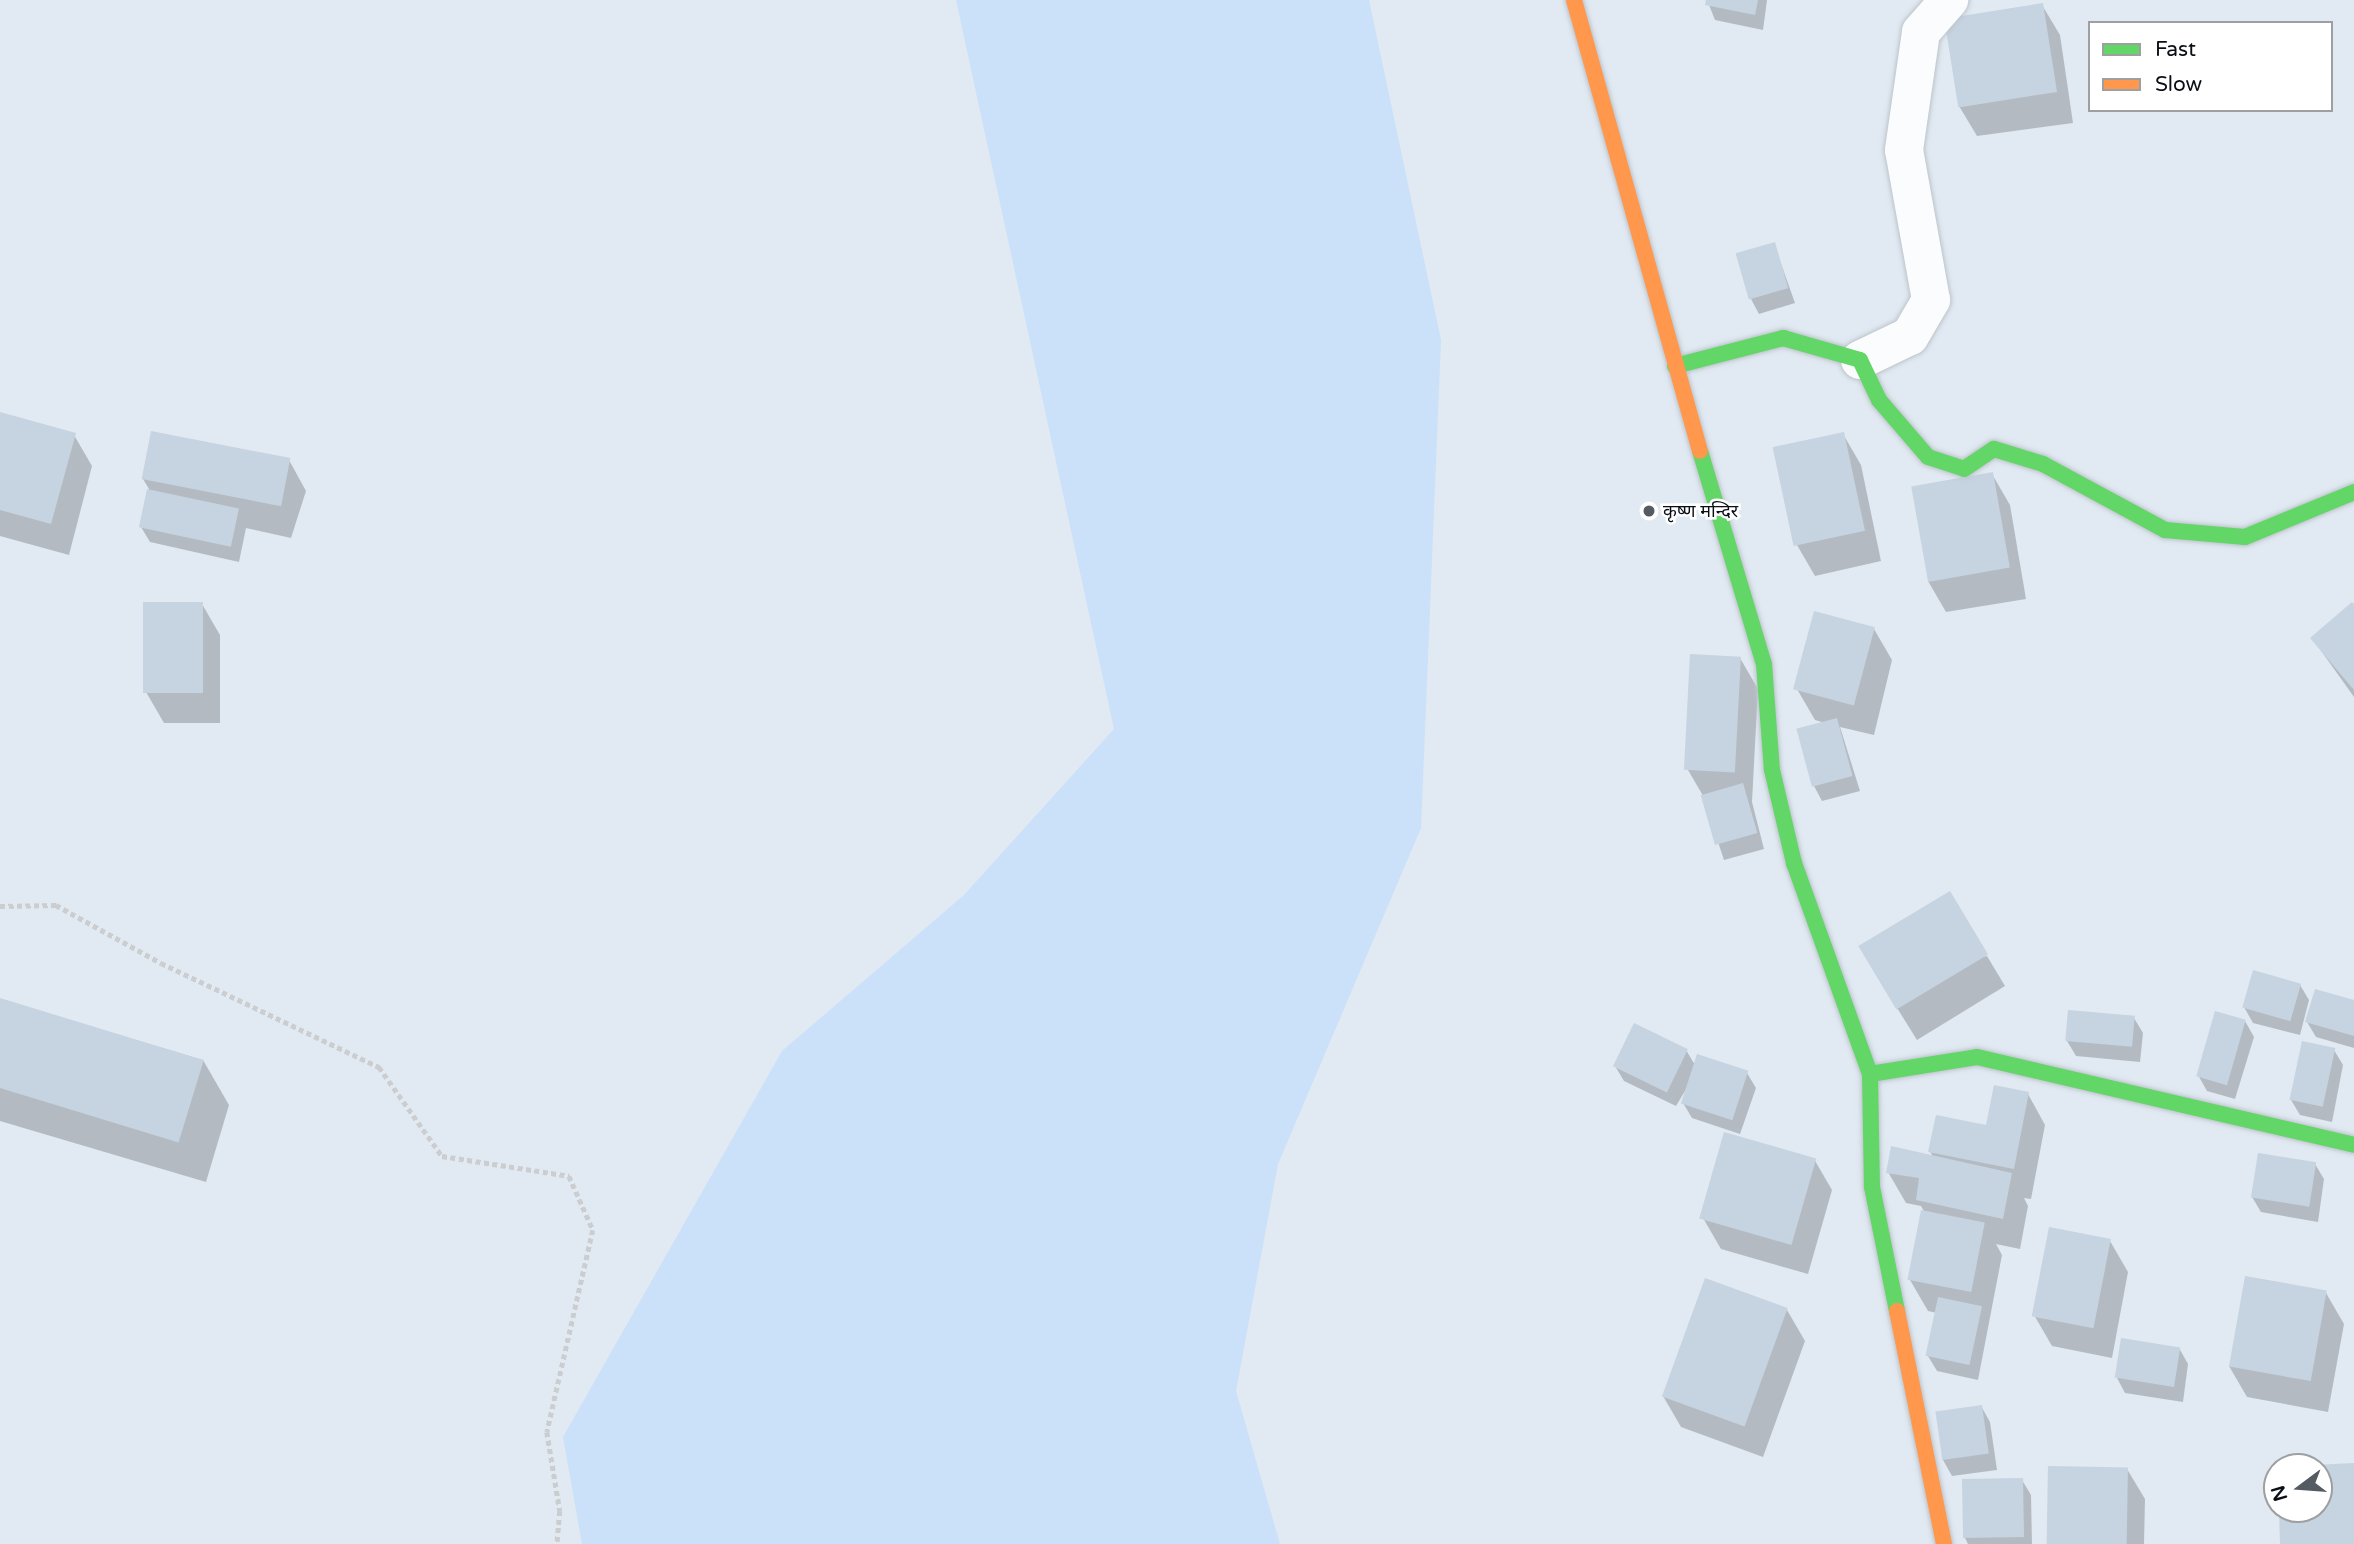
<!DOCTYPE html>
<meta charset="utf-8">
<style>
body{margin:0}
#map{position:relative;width:2354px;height:1544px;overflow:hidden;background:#e1e9f2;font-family:"Varela Round","Noto Sans Devanagari",sans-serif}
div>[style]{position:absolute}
.green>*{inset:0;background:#cae1f9}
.shadow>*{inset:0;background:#0003}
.building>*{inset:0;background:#c6d3e1;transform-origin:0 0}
.path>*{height:4.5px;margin-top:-2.25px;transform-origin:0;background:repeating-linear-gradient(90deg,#cbcdcf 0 5px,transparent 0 8.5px)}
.roads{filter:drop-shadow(0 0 2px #bdc4cb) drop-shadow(0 0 2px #bdc4cb)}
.street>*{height:38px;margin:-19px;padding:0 19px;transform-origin:19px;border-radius:19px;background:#fafcfd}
.fast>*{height:16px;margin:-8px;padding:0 8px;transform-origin:8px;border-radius:8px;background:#63d668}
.slow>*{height:16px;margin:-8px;padding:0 8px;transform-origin:8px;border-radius:8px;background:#ff974d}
.dots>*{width:19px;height:19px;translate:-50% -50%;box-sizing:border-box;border:4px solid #fff;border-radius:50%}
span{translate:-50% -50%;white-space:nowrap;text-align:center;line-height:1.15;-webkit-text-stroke:5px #fff;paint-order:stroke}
.poi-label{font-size:18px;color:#0a0f15}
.left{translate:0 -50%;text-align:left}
.legend{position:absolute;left:2088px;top:21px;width:245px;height:91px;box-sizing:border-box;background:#fff;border:2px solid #9d9fa1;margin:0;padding:9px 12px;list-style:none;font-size:21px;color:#0a0f15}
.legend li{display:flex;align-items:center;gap:14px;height:35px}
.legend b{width:35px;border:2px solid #9d9fa1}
.north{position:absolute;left:2263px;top:1453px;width:70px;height:70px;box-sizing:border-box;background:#fff;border:2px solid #9d9fa1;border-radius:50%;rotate:254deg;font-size:19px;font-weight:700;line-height:28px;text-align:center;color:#0a0f15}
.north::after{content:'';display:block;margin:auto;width:24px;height:32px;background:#555b62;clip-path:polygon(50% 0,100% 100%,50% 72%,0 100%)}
</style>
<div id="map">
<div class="green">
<i style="clip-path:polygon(956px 0,1369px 0,1441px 340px,1421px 828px,1278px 1164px,1236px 1391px,1280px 1544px,582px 1544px,563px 1437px,782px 1051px,964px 895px,1114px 729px)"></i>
</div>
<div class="shadow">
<i style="clip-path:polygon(1707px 0,1767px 0,1763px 30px,1715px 20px)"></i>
<i style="clip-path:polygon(2042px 5px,2060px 35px,2073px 123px,1977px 136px,1959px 106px)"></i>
<i style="clip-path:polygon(1774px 244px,1795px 303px,1759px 314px,1751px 299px)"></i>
<i style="clip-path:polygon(0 414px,74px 435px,92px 466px,69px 555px,0 536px)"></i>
<i style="clip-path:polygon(1843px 434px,1861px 465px,1881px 561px,1815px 576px,1797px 545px)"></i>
<i style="clip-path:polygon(289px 460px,306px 491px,291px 538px,246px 528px,239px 562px,150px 542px,141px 527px,149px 489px,143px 479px)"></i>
<i style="clip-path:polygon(1992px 474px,2010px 505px,2026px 599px,1946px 612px,1928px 581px)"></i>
<i style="clip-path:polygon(202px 604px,220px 635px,220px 723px,164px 723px,146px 692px)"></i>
<i style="clip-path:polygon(2354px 607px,2354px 697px,2312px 638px)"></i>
<i style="clip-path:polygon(1874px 629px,1892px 660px,1874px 735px,1840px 727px,1860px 791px,1822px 801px,1814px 786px,1825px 723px,1815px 720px,1797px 689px)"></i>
<i style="clip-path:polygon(1740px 658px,1758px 689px,1752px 802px,1764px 849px,1724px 860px,1702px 794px,1688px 770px)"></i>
<i style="clip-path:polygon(1987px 956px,2005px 986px,1917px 1040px,1879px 979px)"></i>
<i style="clip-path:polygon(2300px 985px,2309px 1000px,2300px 1035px,2253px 1023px,2244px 1007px)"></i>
<i style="clip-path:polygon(0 1000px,203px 1060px,229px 1105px,206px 1182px,0 1121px)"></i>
<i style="clip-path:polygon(2354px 1001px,2354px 1048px,2316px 1037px,2307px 1022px)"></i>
<i style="clip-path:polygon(2134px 1018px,2143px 1033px,2140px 1062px,2076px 1056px,2067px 1041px)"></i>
<i style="clip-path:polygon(2245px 1021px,2254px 1037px,2235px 1099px,2207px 1091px,2198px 1075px)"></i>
<i style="clip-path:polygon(1686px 1050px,1695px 1065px,1747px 1073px,1756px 1088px,1740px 1134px,1692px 1118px,1683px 1103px,1688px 1086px,1676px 1106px,1624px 1081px,1615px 1066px)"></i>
<i style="clip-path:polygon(2334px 1050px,2343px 1065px,2332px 1122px,2300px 1115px,2291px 1100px)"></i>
<i style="clip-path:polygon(2028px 1094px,2045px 1125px,2031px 1199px,2024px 1198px,2028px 1206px,2020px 1249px,1996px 1244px,2002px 1255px,1978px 1380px,1937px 1371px,1928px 1356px,1937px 1313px,1928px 1311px,1910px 1280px,1925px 1213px,1921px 1206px,1906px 1203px,1888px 1172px,1933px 1157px,1930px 1151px,1987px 1127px)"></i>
<i style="clip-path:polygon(1814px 1159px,1832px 1190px,1808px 1274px,1721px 1249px,1703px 1218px)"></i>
<i style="clip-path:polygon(2315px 1164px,2324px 1179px,2318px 1222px,2261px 1212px,2252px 1197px)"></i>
<i style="clip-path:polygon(2110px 1241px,2128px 1272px,2112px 1358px,2052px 1346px,2034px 1315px)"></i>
<i style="clip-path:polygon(2326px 1293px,2344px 1324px,2328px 1412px,2247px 1397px,2229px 1366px)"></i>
<i style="clip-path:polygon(1787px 1310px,1805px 1341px,1763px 1457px,1681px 1427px,1663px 1396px)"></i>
<i style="clip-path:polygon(2179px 1348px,2188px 1364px,2183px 1402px,2125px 1393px,2117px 1378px)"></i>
<i style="clip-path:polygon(1981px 1406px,1990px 1422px,1997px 1470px,1952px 1476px,1943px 1460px)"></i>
<i style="clip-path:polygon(2127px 1469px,2145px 1499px,2144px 1544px,2048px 1544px)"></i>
<i style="clip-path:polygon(2022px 1480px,2031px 1495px,2032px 1544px,1968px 1544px,1965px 1538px)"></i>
</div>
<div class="building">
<i style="clip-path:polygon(1706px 0,1758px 0,1755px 15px,1705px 5px)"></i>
<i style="left:2043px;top:3px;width:90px;height:100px;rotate:81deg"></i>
<i style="left:1775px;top:242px;width:48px;height:41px;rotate:74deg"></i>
<i style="clip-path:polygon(0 412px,76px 433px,51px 524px,0 510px)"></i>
<i style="left:151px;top:431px;width:142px;height:49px;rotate:11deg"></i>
<i style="left:1844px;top:432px;width:101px;height:73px;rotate:78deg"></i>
<i style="left:1993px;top:472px;width:97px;height:83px;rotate:80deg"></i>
<i style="left:147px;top:489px;width:94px;height:39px;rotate:12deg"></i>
<i style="left:143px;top:602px;width:60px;height:91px"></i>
<i style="clip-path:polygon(2352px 602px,2354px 604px,2354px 690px,2310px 638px)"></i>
<i style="left:1814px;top:611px;width:63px;height:81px;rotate:15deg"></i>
<i style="left:1690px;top:654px;width:51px;height:116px;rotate:3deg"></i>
<i style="left:1837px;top:718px;width:60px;height:42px;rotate:75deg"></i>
<i style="left:1743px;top:783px;width:52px;height:44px;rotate:74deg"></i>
<i style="left:1950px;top:891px;width:74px;height:107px;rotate:59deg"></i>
<i style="left:2253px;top:970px;width:50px;height:39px;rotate:16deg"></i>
<i style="clip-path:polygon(2315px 989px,2354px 1000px,2354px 1036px,2305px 1022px)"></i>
<i style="left:0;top:998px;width:213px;height:86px;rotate:17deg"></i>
<i style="left:2068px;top:1010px;width:67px;height:31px;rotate:5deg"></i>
<i style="left:2215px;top:1011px;width:32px;height:68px;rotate:16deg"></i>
<i style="left:1634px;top:1023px;width:60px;height:48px;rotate:26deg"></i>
<i style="left:2302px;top:1041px;width:34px;height:60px;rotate:12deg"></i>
<i style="left:1697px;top:1054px;width:54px;height:52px;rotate:18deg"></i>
<i style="clip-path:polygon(1994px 1085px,2029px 1092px,2014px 1169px,1928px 1152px,1936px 1115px,1986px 1125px)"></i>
<i style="left:1724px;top:1132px;width:96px;height:90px;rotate:16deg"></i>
<i style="clip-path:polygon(1891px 1146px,2012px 1173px,2003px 1219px,1916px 1200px,1919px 1178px,1886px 1173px)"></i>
<i style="left:2258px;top:1153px;width:59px;height:45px;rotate:9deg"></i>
<i style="left:1921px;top:1210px;width:65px;height:71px;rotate:11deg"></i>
<i style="left:2049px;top:1227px;width:63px;height:91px;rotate:11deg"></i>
<i style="left:2245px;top:1276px;width:83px;height:92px;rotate:10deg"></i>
<i style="left:1705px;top:1278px;width:88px;height:126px;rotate:20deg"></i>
<i style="left:1938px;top:1297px;width:45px;height:60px;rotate:12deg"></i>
<i style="left:2121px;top:1338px;width:60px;height:40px;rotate:9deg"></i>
<i style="left:1982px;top:1405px;width:49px;height:47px;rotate:82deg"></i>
<i style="clip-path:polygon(2354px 1463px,2354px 1544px,2280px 1544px,2279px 1509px,2319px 1509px,2319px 1467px,2314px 1465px)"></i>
<i style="left:2048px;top:1466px;width:80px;height:78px;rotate:1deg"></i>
<i style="left:2023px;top:1478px;width:59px;height:61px;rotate:89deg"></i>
</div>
<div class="path">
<i style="left:0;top:906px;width:56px;rotate:-1deg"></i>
<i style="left:56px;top:905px;width:120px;rotate:28.9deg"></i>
<i style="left:161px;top:963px;width:242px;rotate:25.5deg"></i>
<i style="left:379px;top:1067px;width:109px;rotate:54.7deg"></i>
<i style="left:442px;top:1156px;width:129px;rotate:8.9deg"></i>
<i style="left:569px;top:1176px;width:59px;rotate:66deg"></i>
<i style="left:593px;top:1230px;width:207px;rotate:102.8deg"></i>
<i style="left:547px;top:1432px;width:80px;rotate:80.7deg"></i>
<i style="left:560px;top:1511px;width:33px;rotate:95deg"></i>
</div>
<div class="roads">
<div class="street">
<i style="left:1860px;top:360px;width:55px;rotate:-25.6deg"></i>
<i style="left:1910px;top:336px;width:42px;rotate:-59.7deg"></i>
<i style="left:1931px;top:300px;width:152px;rotate:-100.2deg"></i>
<i style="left:1904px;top:150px;width:119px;rotate:-81.8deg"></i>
<i style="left:1921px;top:32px;width:43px;rotate:-48.8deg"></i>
</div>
<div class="fast">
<i style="left:1675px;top:366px;width:112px;rotate:-14.5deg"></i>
<i style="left:1783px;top:338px;width:80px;rotate:15.9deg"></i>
<i style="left:1860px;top:360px;width:44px;rotate:64.6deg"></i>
<i style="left:1879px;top:400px;width:75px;rotate:49.3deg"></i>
<i style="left:1928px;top:457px;width:38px;rotate:18deg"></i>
<i style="left:1964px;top:469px;width:36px;rotate:-34deg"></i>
<i style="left:1994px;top:449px;width:51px;rotate:17deg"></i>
<i style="left:2043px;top:464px;width:139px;rotate:28.4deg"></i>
<i style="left:2165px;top:530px;width:80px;rotate:5deg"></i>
<i style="left:2245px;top:537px;width:118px;rotate:-22.4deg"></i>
<i style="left:1700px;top:451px;width:222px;rotate:73.3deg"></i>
<i style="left:1764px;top:664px;width:106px;rotate:85.7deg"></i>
<i style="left:1772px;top:770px;width:96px;rotate:76.7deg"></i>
<i style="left:1794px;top:863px;width:224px;rotate:70.2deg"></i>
<i style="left:1870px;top:1074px;width:113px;rotate:89deg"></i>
<i style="left:1872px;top:1187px;width:126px;rotate:78.6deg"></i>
<i style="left:1870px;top:1074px;width:108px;rotate:-9deg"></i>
<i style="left:1977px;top:1057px;width:387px;rotate:13.1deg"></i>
</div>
<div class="slow">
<i style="left:1574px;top:0;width:468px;rotate:74.4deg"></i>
<i style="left:1897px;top:1311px;width:238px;rotate:78.6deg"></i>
</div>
</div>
<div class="dots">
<i style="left:1649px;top:511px;background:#555b62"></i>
</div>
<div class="poi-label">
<span class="left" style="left:1663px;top:511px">कृष्ण मन्दिर</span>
</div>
<ul class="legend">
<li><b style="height:9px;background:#63d668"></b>Fast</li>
<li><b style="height:9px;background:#ff974d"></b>Slow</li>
</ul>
<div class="north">N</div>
</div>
